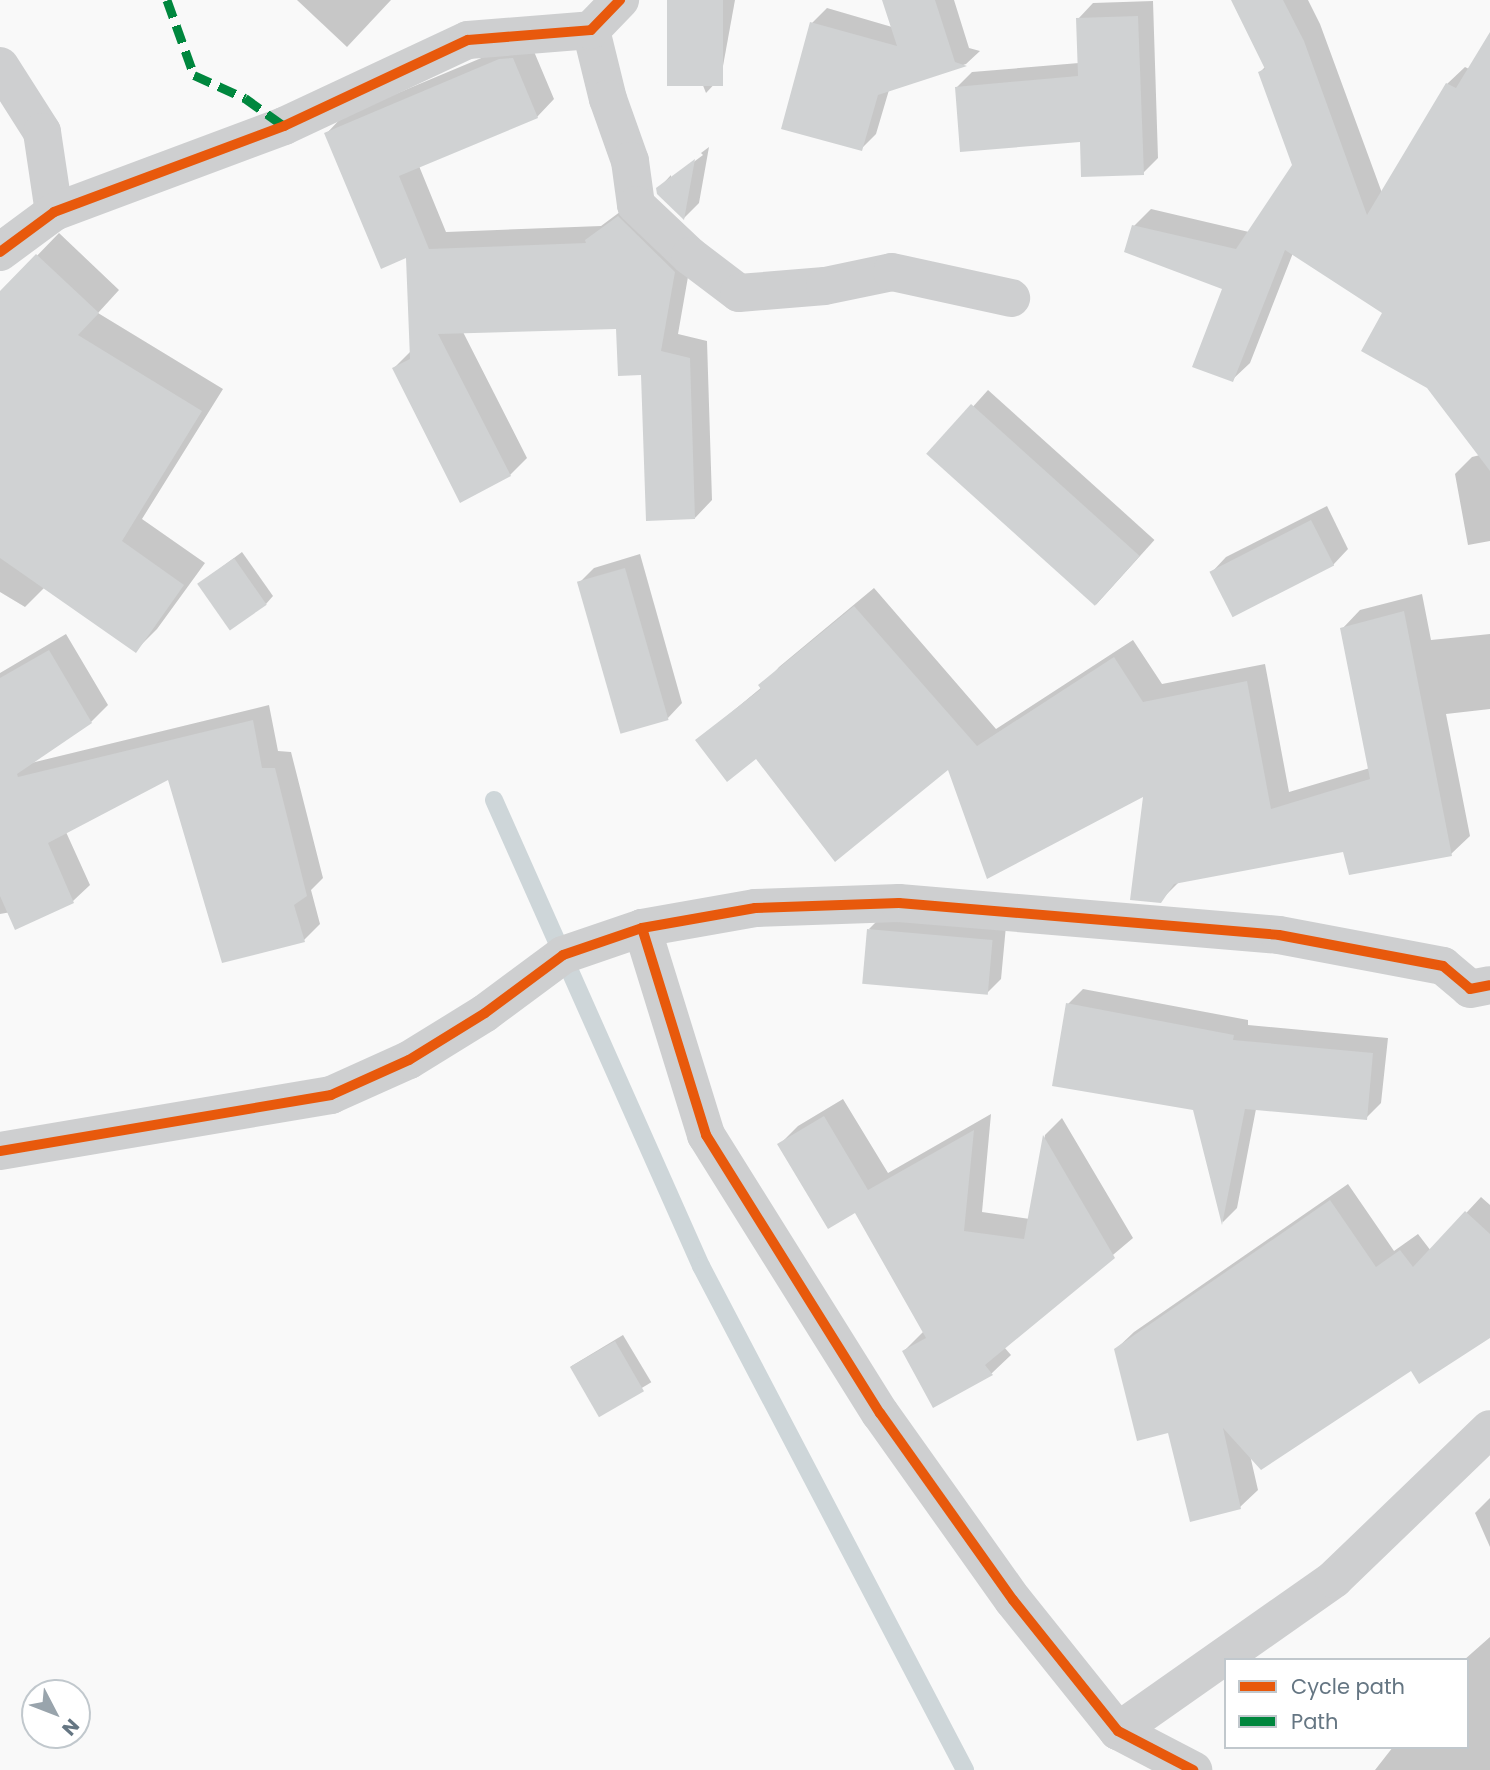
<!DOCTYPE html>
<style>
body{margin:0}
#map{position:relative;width:1490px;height:1770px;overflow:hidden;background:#f9f9f9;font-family:Poppins,sans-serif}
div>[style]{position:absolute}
.shadow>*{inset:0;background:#0003;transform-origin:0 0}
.stream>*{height:18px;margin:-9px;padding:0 9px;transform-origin:9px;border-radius:9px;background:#ced6d9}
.building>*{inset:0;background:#d0d2d3;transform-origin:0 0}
.street>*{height:38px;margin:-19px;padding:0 19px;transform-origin:19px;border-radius:19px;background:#cecfd0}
.quiet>*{height:9px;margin-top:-4.5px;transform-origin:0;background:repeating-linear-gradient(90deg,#00873e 0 18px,transparent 0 27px)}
.cycleway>*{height:10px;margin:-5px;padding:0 5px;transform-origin:5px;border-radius:5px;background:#e8590c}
span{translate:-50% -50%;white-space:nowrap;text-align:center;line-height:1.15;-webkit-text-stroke:7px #fff;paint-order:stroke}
.legend{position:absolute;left:1224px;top:1658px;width:245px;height:91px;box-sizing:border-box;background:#fff;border:2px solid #c1c8cd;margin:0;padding:9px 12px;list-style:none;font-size:21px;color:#657683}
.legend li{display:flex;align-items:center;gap:14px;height:35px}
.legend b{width:35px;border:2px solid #c1c8cd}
.north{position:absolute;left:21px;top:1679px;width:70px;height:70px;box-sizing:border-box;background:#fff;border:2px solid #c1c8cd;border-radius:50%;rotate:132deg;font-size:19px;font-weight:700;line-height:28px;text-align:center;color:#657683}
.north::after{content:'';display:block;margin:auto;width:24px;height:32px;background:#99a4ac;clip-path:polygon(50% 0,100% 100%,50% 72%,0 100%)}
</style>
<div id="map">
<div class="shadow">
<i style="clip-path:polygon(297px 0,391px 0,347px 47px)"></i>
<i style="clip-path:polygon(669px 0,735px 0,721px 77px,706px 93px)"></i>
<i style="clip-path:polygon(884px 0,954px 0,969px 48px,980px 51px,966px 64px,889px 90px,876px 134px,861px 149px,812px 23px,827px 8px,892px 27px)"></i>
<i style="clip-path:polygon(1233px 0,1308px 0,1320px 24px,1382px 193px,1447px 84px,1465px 67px,1469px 69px,1490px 35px,1490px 289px,1384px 313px,1293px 253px,1250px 363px,1232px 380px,1224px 288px,1134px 226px,1151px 209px,1249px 232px,1294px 165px,1260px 72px,1266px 66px)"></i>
<i style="clip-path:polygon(1153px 1px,1158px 158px,1143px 173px,1082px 140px,957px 87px,972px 72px,1079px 63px,1078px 19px,1093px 3px)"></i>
<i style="clip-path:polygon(530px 42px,554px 99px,537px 117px,419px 166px,446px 232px,601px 226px,636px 200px,692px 254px,678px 334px,707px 341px,712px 500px,695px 518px,643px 374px,618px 327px,463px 332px,527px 458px,510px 475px,394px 368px,411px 351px,408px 256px,326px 134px,343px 116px,517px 43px)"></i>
<i style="clip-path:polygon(709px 147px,699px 203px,684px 218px,658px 189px,671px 175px,671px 179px,703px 155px,701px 153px)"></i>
<i style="clip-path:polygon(59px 233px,119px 290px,98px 313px,223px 389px,142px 519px,205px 563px,157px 629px,135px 651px,45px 587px,25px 607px,0 592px,0 294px)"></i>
<i style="clip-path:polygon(1490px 348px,1490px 541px,1468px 545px,1455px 474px,1472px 457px,1480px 455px)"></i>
<i style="left:988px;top:390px;width:224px;height:87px;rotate:42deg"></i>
<i style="clip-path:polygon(1327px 506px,1348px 549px,1333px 565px,1211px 573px,1226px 557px)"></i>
<i style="clip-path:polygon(242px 552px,273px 596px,266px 604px,199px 584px)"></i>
<i style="clip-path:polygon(640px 554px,682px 703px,667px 719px,579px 583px,594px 568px)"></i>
<i style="clip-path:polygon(874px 588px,996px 729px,1133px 640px,1162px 684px,1265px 664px,1289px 792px,1370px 768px,1342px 629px,1360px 610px,1422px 594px,1431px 640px,1490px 634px,1490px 709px,1446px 714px,1470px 836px,1451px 854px,1344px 850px,1180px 881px,1160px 901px,1145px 794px,949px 767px,757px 757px,698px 740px,762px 687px,779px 667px)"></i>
<i style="clip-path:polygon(66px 634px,108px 705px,91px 722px,31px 763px,269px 705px,278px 751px,291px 752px,323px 878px,311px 890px,320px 924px,304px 940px,169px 777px,66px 832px,90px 885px,73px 901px,0 914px,0 673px)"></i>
<i style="clip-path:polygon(884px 914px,1006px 926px,1001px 979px,986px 994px,869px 929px)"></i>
<i style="clip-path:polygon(1083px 989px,1248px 1020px,1248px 1025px,1388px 1038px,1381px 1103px,1366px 1118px,1256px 1109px,1237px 1208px,1223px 1222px,1195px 1108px,1068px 1004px)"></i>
<i style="clip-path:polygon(843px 1099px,888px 1173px,991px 1114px,982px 1212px,1030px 1219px,1045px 1135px,1062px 1118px,1133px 1238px,1004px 1347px,1011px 1355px,992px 1373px,934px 1405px,904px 1351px,924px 1331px,856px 1210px,779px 1145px,798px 1126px)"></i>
<i style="clip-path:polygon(1348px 1184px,1394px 1251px,1418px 1234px,1431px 1251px,1481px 1197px,1490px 1205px,1490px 1322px,1412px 1369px,1250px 1455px,1258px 1490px,1240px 1507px,1169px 1431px,1116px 1349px,1134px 1332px)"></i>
<i style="left:623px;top:1335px;width:55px;height:61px;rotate:59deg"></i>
<i style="clip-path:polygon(1490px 1498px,1490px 1547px,1475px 1513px)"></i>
<i style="clip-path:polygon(1490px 1637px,1490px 1770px,1375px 1770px,1393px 1747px,1467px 1747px,1467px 1660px,1464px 1660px)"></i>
</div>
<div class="stream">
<i style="left:494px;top:800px;width:510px;rotate:66.05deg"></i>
<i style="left:701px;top:1266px;width:569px;rotate:62.35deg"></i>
</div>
<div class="building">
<i style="left:667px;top:0;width:56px;height:86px"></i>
<i style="clip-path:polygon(882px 0,935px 0,955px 62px,967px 66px,878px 95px,862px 151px,781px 129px,810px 22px,897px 46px)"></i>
<i style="clip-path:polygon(1231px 0,1283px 0,1304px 41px,1367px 215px,1446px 83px,1456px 88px,1490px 32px,1490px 471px,1427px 388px,1361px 351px,1382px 313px,1285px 250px,1233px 382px,1192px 367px,1222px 289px,1124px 252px,1132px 225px,1236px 249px,1292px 165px,1258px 72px,1265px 69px)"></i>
<i style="clip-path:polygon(1138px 16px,1144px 175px,1081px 177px,1080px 142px,960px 152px,955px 87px,1078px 76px,1076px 18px)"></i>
<i style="clip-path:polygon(513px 58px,538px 118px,399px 176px,429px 249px,586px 243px,585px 240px,618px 216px,675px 272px,661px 351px,690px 358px,695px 519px,646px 521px,641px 375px,618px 376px,616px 329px,438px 334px,511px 476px,460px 503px,392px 368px,410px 359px,406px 258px,381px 269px,324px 133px,499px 59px)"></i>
<i style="clip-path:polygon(695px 159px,684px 220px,657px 194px,656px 188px)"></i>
<i style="clip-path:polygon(36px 254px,99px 313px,78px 335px,202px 411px,122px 541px,184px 585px,136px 653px,0 558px,0 291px)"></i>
<i style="left:971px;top:404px;width:227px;height:67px;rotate:42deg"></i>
<i style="left:1311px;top:520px;width:51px;height:114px;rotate:63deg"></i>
<i style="left:234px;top:558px;width:57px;height:45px;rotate:55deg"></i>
<i style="left:625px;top:568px;width:158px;height:50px;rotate:74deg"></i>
<i style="clip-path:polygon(854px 606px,977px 746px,1114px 657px,1143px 702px,1247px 681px,1271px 809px,1370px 779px,1340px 628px,1404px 611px,1452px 856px,1349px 875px,1343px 852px,1174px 884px,1161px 903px,1130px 900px,1143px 797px,987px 879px,948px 770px,835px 862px,756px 759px,727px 782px,695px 740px,761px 689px,758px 685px)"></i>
<i style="clip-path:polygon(49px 650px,92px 723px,17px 774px,18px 777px,253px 720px,262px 768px,275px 768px,307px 896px,294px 905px,305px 942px,222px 963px,168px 780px,48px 843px,74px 903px,15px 930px,0 896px,0 678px)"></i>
<i style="left:867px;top:929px;width:126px;height:55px;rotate:5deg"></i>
<i style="clip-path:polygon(1066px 1003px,1234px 1035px,1233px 1040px,1373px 1053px,1367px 1120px,1245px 1109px,1222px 1225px,1193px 1110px,1052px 1086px)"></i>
<i style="clip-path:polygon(824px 1116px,868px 1190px,974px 1130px,964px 1231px,1024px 1239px,1043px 1135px,1115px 1258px,985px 1365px,993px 1375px,933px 1408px,902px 1351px,926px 1338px,855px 1213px,828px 1229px,777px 1144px)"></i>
<i style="clip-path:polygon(1330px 1200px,1376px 1267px,1400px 1250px,1413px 1267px,1465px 1211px,1490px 1234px,1490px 1338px,1419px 1384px,1411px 1371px,1261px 1470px,1223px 1428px,1241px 1509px,1190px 1522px,1168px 1433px,1137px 1441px,1114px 1349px)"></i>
<i style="left:615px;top:1341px;width:58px;height:52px;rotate:60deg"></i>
</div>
<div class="street">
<i style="left:591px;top:30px;width:71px;rotate:76.2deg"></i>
<i style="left:608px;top:99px;width:66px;rotate:70.5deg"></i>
<i style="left:630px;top:161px;width:44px;rotate:82.2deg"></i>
<i style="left:636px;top:205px;width:74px;rotate:43.4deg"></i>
<i style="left:690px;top:256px;width:61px;rotate:37.1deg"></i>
<i style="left:739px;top:293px;width:86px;rotate:-4.7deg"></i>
<i style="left:825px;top:286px;width:68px;rotate:-11.8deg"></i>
<i style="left:892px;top:272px;width:122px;rotate:12.3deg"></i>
<i style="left:0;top:66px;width:78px;rotate:57.5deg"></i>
<i style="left:42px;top:132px;width:81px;rotate:81.5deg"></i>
<i style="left:0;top:252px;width:67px;rotate:-36.5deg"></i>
<i style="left:54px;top:212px;width:246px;rotate:-20.5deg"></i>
<i style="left:284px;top:126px;width:203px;rotate:-25.1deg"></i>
<i style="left:468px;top:40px;width:123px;rotate:-4.6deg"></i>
<i style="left:591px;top:30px;width:42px;rotate:-46deg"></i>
<i style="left:642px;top:928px;width:217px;rotate:72.8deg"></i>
<i style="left:706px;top:1135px;width:328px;rotate:58deg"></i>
<i style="left:880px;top:1413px;width:229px;rotate:54.6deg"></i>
<i style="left:1013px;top:1600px;width:168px;rotate:51.3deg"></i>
<i style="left:1118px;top:1731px;width:85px;rotate:27.5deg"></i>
<i style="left:0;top:1151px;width:336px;rotate:-9.6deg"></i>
<i style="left:331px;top:1095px;width:85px;rotate:-24.2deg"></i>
<i style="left:409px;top:1060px;width:89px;rotate:-31.7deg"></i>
<i style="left:485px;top:1013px;width:97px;rotate:-36.6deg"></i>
<i style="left:563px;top:955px;width:83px;rotate:-18.9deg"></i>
<i style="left:642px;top:928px;width:115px;rotate:-10deg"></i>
<i style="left:755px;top:908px;width:144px;rotate:-2deg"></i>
<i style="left:899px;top:903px;width:381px;rotate:4.8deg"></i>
<i style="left:1279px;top:935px;width:167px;rotate:10.7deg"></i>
<i style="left:1443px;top:966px;width:35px;rotate:40deg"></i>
<i style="left:1470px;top:989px;width:20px;rotate:-11deg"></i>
<i style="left:1118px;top:1731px;width:264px;rotate:-35.1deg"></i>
<i style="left:1334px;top:1579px;width:216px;rotate:-43.9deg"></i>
</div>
<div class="quiet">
<i style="left:167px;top:0;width:80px;rotate:70.2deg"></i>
<i style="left:194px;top:75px;width:56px;rotate:24.3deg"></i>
<i style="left:245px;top:98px;width:48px;rotate:35.7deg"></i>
</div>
<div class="cycleway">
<i style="left:0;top:252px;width:67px;rotate:-36.5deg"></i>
<i style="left:54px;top:212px;width:246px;rotate:-20.5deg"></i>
<i style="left:284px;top:126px;width:203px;rotate:-25.1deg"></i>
<i style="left:468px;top:40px;width:123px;rotate:-4.6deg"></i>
<i style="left:591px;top:30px;width:42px;rotate:-46deg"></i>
<i style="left:642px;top:928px;width:217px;rotate:72.8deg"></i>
<i style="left:706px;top:1135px;width:328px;rotate:58deg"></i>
<i style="left:880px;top:1413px;width:229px;rotate:54.6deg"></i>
<i style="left:1013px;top:1600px;width:168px;rotate:51.3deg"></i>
<i style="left:1118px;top:1731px;width:85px;rotate:27.5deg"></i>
<i style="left:0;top:1151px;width:336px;rotate:-9.6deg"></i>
<i style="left:331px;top:1095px;width:85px;rotate:-24.2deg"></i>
<i style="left:409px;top:1060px;width:89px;rotate:-31.7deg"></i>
<i style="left:485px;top:1013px;width:97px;rotate:-36.6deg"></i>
<i style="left:563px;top:955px;width:83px;rotate:-18.9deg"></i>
<i style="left:642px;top:928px;width:115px;rotate:-10deg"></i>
<i style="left:755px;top:908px;width:144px;rotate:-2deg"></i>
<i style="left:899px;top:903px;width:381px;rotate:4.8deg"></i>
<i style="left:1279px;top:935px;width:167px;rotate:10.7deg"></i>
<i style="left:1443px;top:966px;width:35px;rotate:40deg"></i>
<i style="left:1470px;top:989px;width:20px;rotate:-11deg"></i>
</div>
<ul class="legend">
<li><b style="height:9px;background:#e8590c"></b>Cycle path</li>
<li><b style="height:9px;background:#00873e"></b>Path</li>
</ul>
<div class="north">N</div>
</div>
